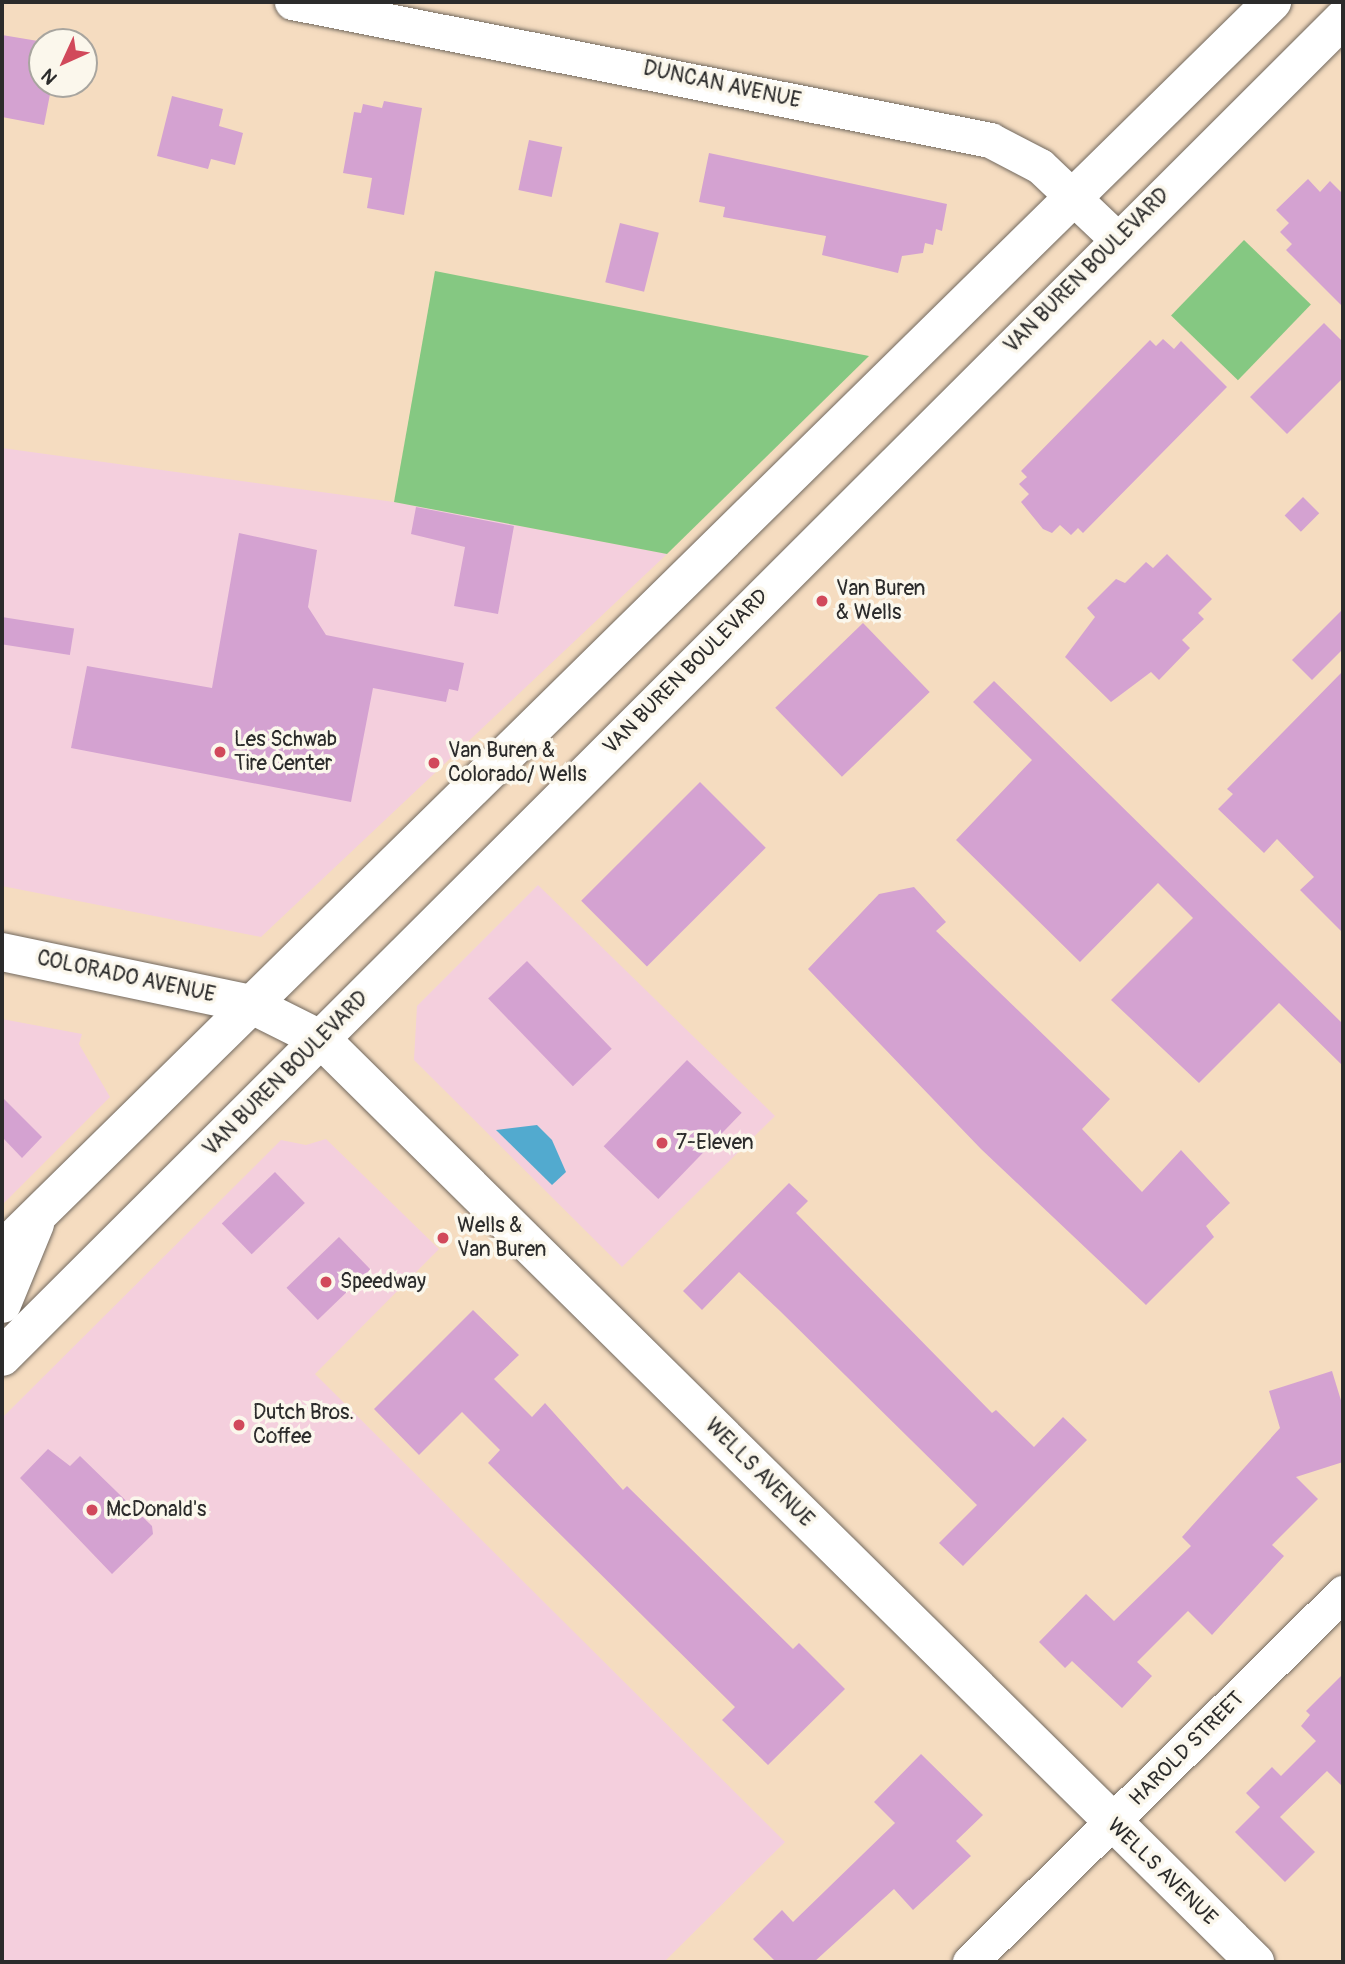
<!DOCTYPE html>
<style>
body{margin:0}
#map{position:relative;width:1345px;height:1964px;overflow:hidden;background:#f5dcc0;font-family:Pangolin,sans-serif}
div>[style]{position:absolute}
.built>*{inset:0;background:#f4cfdd}
.green>*{inset:0;background:#85c882;transform-origin:0 0}
.water>*{inset:0;background:#52aacf}
.building>*{inset:0;background:#d4a2d1;transform-origin:0 0}
.roads{filter:drop-shadow(0 0 2px #72695f) drop-shadow(0 0 2px #72695f)}
.street>*{height:35px;margin:-17.5px;padding:0 17.5px;transform-origin:17.5px;border-radius:17.5px;background:#fff}
.secondary>*{height:38px;margin:-19px;padding:0 19px;transform-origin:19px;border-radius:19px;background:#fff}
.primary>*{height:38px;margin:-19px;padding:0 19px;transform-origin:19px;border-radius:19px;background:#fff}
.dots>*{width:19px;height:19px;translate:-50% -50%;box-sizing:border-box;border:4px solid #fbf7ec;border-radius:50%}
span{translate:-50% -50%;white-space:nowrap;text-align:center;line-height:1.15;-webkit-text-stroke:7px #fbf7ec;paint-order:stroke}
.street-label{font-size:21px;color:#2b2b2b}
.poi-label{font-size:21px;color:#2b2b2b}
.left{translate:0 -50%;text-align:left}
.frame{position:absolute;inset:0;border:4px solid #2b2b2b;pointer-events:none}
.north{position:absolute;left:28px;top:28px;width:70px;height:70px;box-sizing:border-box;background:#fbf7ec;border:2px solid #a8a59f;border-radius:50%;rotate:225deg;font-size:19px;font-weight:700;line-height:28px;text-align:center;color:#2b2b2b}
.north::after{content:'';display:block;margin:auto;width:24px;height:32px;background:#d1495b;clip-path:polygon(50% 0,100% 100%,50% 72%,0 100%)}
</style>
<div id="map">
<div class="built">
<i style="clip-path:polygon(2px 448px,394px 502px,667px 554px,261px 937px,2px 886px)"></i>
<i style="clip-path:polygon(538px 885px,775px 1116px,622px 1267px,414px 1060px,417px 1006px)"></i>
<i style="clip-path:polygon(2px 1019px,82px 1034px,79px 1044px,110px 1097px,2px 1205px)"></i>
<i style="clip-path:polygon(326px 1139px,439px 1249px,315px 1374px,785px 1842px,664px 1962px,2px 1962px,2px 1418px,281px 1140px,306px 1145px)"></i>
</div>
<div class="green">
<i style="left:1244px;top:240px;width:93px;height:105px;rotate:44deg"></i>
<i style="clip-path:polygon(435px 271px,869px 356px,667px 554px,394px 502px)"></i>
</div>
<div class="water">
<i style="clip-path:polygon(537px 1125px,552px 1140px,566px 1172px,552px 1185px,496px 1130px)"></i>
</div>
<div class="building">
<i style="clip-path:polygon(2px 35px,38px 41px,42px 84px,52px 84px,44px 125px,2px 117px)"></i>
<i style="clip-path:polygon(172px 96px,223px 109px,219px 126px,243px 133px,235px 165px,211px 159px,208px 169px,157px 156px)"></i>
<i style="clip-path:polygon(384px 101px,422px 108px,404px 215px,367px 208px,372px 178px,343px 173px,354px 112px,361px 113px,363px 104px,382px 108px)"></i>
<i style="left:529px;top:140px;width:34px;height:51px;rotate:12deg"></i>
<i style="clip-path:polygon(709px 153px,947px 204px,942px 231px,936px 229px,933px 245px,925px 243px,923px 253px,902px 256px,898px 273px,822px 255px,826px 236px,723px 217px,725px 207px,699px 202px)"></i>
<i style="clip-path:polygon(1308px 179px,1320px 192px,1330px 181px,1343px 194px,1343px 307px,1286px 250px,1292px 244px,1280px 232px,1289px 223px,1276px 210px)"></i>
<i style="left:620px;top:223px;width:40px;height:61px;rotate:14deg"></i>
<i style="clip-path:polygon(1324px 323px,1343px 342px,1343px 378px,1287px 434px,1250px 397px)"></i>
<i style="clip-path:polygon(1163px 339px,1174px 349px,1181px 341px,1227px 387px,1083px 533px,1078px 528px,1071px 535px,1060px 525px,1052px 533px,1043px 529px,1021px 502px,1029px 494px,1019px 484px,1027px 477px,1021px 471px,1150px 340px,1156px 346px)"></i>
<i style="left:1303px;top:497px;width:23px;height:26px;rotate:45deg"></i>
<i style="clip-path:polygon(416px 507px,514px 526px,498px 614px,454px 606px,465px 547px,411px 534px)"></i>
<i style="clip-path:polygon(239px 533px,317px 550px,308px 607px,326px 635px,464px 663px,458px 691px,449px 689px,446px 702px,373px 688px,351px 802px,71px 748px,87px 666px,212px 688px)"></i>
<i style="clip-path:polygon(1167px 554px,1212px 599px,1198px 613px,1204px 619px,1182px 640px,1190px 648px,1159px 680px,1151px 672px,1111px 702px,1065px 657px,1095px 617px,1087px 608px,1116px 579px,1125px 583px,1146px 562px,1153px 568px)"></i>
<i style="clip-path:polygon(1343px 609px,1343px 649px,1312px 680px,1292px 660px)"></i>
<i style="left:2px;top:617px;width:73px;height:27px;rotate:9deg"></i>
<i style="left:863px;top:623px;width:96px;height:122px;rotate:46deg"></i>
<i style="clip-path:polygon(1343px 671px,1343px 933px,1300px 890px,1314px 877px,1277px 839px,1264px 853px,1218px 809px,1233px 794px,1227px 789px)"></i>
<i style="clip-path:polygon(994px 681px,1343px 1024px,1343px 1066px,1279px 1003px,1199px 1083px,1111px 1000px,1193px 918px,1158px 883px,1080px 962px,956px 840px,1032px 760px,973px 702px)"></i>
<i style="left:700px;top:782px;width:93px;height:168px;rotate:45deg"></i>
<i style="clip-path:polygon(914px 887px,946px 922px,936px 931px,1110px 1099px,1082px 1129px,1142px 1192px,1181px 1150px,1230px 1203px,1206px 1226px,1214px 1237px,1146px 1305px,981px 1149px,808px 969px,879px 894px)"></i>
<i style="left:527px;top:961px;width:122px;height:54px;rotate:46deg"></i>
<i style="left:687px;top:1060px;width:76px;height:120px;rotate:44deg"></i>
<i style="clip-path:polygon(2px 1097px,42px 1137px,22px 1158px,2px 1137px)"></i>
<i style="left:275px;top:1172px;width:43px;height:74px;rotate:46deg"></i>
<i style="clip-path:polygon(789px 1183px,808px 1201px,796px 1213px,992px 1413px,996px 1410px,1034px 1447px,1063px 1417px,1087px 1440px,963px 1566px,939px 1543px,977px 1505px,780px 1311px,739px 1272px,702px 1310px,683px 1291px)"></i>
<i style="left:339px;top:1237px;width:45px;height:73px;rotate:46deg"></i>
<i style="clip-path:polygon(473px 1310px,519px 1355px,494px 1379px,532px 1417px,545px 1403px,623px 1490px,627px 1486px,793px 1649px,799px 1643px,845px 1689px,768px 1765px,722px 1720px,735px 1707px,488px 1463px,500px 1450px,462px 1412px,419px 1455px,374px 1409px)"></i>
<i style="clip-path:polygon(1332px 1371px,1343px 1407px,1343px 1462px,1296px 1477px,1318px 1499px,1272px 1545px,1284px 1556px,1212px 1635px,1188px 1611px,1137px 1662px,1152px 1676px,1122px 1708px,1072px 1661px,1065px 1668px,1039px 1642px,1086px 1594px,1114px 1621px,1191px 1546px,1182px 1537px,1280px 1428px,1269px 1391px)"></i>
<i style="clip-path:polygon(48px 1449px,70px 1466px,80px 1456px,152px 1526px,153px 1534px,112px 1574px,20px 1478px)"></i>
<i style="clip-path:polygon(1343px 1674px,1343px 1787px,1327px 1771px,1280px 1817px,1315px 1852px,1285px 1882px,1235px 1832px,1260px 1807px,1246px 1793px,1272px 1767px,1281px 1776px,1316px 1741px,1301px 1726px,1310px 1715px,1306px 1711px)"></i>
<i style="clip-path:polygon(921px 1754px,983px 1815px,956px 1841px,971px 1856px,913px 1910px,894px 1889px,814px 1962px,776px 1962px,753px 1939px,782px 1910px,793px 1922px,895px 1823px,874px 1802px)"></i>
</div>
<div class="roads">
<div class="street">
<i style="left:292px;top:2px;width:712px;rotate:11.18deg"></i>
<i style="left:990px;top:140px;width:56px;rotate:27.5deg"></i>
<i style="left:1040px;top:166px;width:108px;rotate:43.5deg"></i>
<i style="left:970px;top:1962px;width:525px;rotate:-44.69deg"></i>
</div>
<div class="secondary">
<i style="left:2px;top:952px;width:253px;rotate:11.8deg"></i>
<i style="left:250px;top:1004px;width:80px;rotate:26.6deg"></i>
<i style="left:322px;top:1040px;width:1312px;rotate:44.66deg"></i>
</div>
<div class="primary">
<i style="left:2px;top:1250px;width:1781px;rotate:-44.5deg"></i>
<i style="left:2px;top:1304px;width:87px;rotate:-67.6deg"></i>
<i style="left:2px;top:1357px;width:1894px;rotate:-44.94deg"></i>
</div>
</div>
<div class="dots">
<i style="left:822px;top:601px;background:#d1495b"></i>
<i style="left:220px;top:752px;background:#d1495b"></i>
<i style="left:434px;top:763px;background:#d1495b"></i>
<i style="left:662px;top:1143px;background:#d1495b"></i>
<i style="left:443px;top:1238px;background:#d1495b"></i>
<i style="left:326px;top:1282px;background:#d1495b"></i>
<i style="left:239px;top:1425px;background:#d1495b"></i>
<i style="left:92px;top:1510px;background:#d1495b"></i>
</div>
<div class="street-label">
<span style="left:722px;top:85px;rotate:12deg">DUNCAN AVENUE</span>
<span style="left:1087px;top:271px;rotate:-45deg">VAN BUREN BOULEVARD</span>
<span style="left:686px;top:672px;rotate:-45deg">VAN BUREN BOULEVARD</span>
<span style="left:126px;top:977px;rotate:12deg">COLORADO AVENUE</span>
<span style="left:286px;top:1074px;rotate:-45deg">VAN BUREN BOULEVARD</span>
<span style="left:759px;top:1473px;rotate:45deg">WELLS AVENUE</span>
<span style="left:1187px;top:1749px;rotate:-45deg">HAROLD STREET</span>
<span style="left:1162px;top:1872px;rotate:44deg">WELLS AVENUE</span>
</div>
<div class="poi-label">
<span class="left" style="left:836px;top:601px">Van Buren<br>&amp; Wells</span>
<span class="left" style="left:234px;top:752px">Les Schwab<br>Tire Center</span>
<span class="left" style="left:448px;top:763px">Van Buren &amp;<br>Colorado/ Wells</span>
<span class="left" style="left:676px;top:1143px">7-Eleven</span>
<span class="left" style="left:457px;top:1238px">Wells &amp;<br>Van Buren</span>
<span class="left" style="left:340px;top:1282px">Speedway</span>
<span class="left" style="left:253px;top:1425px">Dutch Bros.<br>Coffee</span>
<span class="left" style="left:106px;top:1510px">McDonald's</span>
</div>
<div class="frame"></div>
<div class="north">N</div>
</div>
